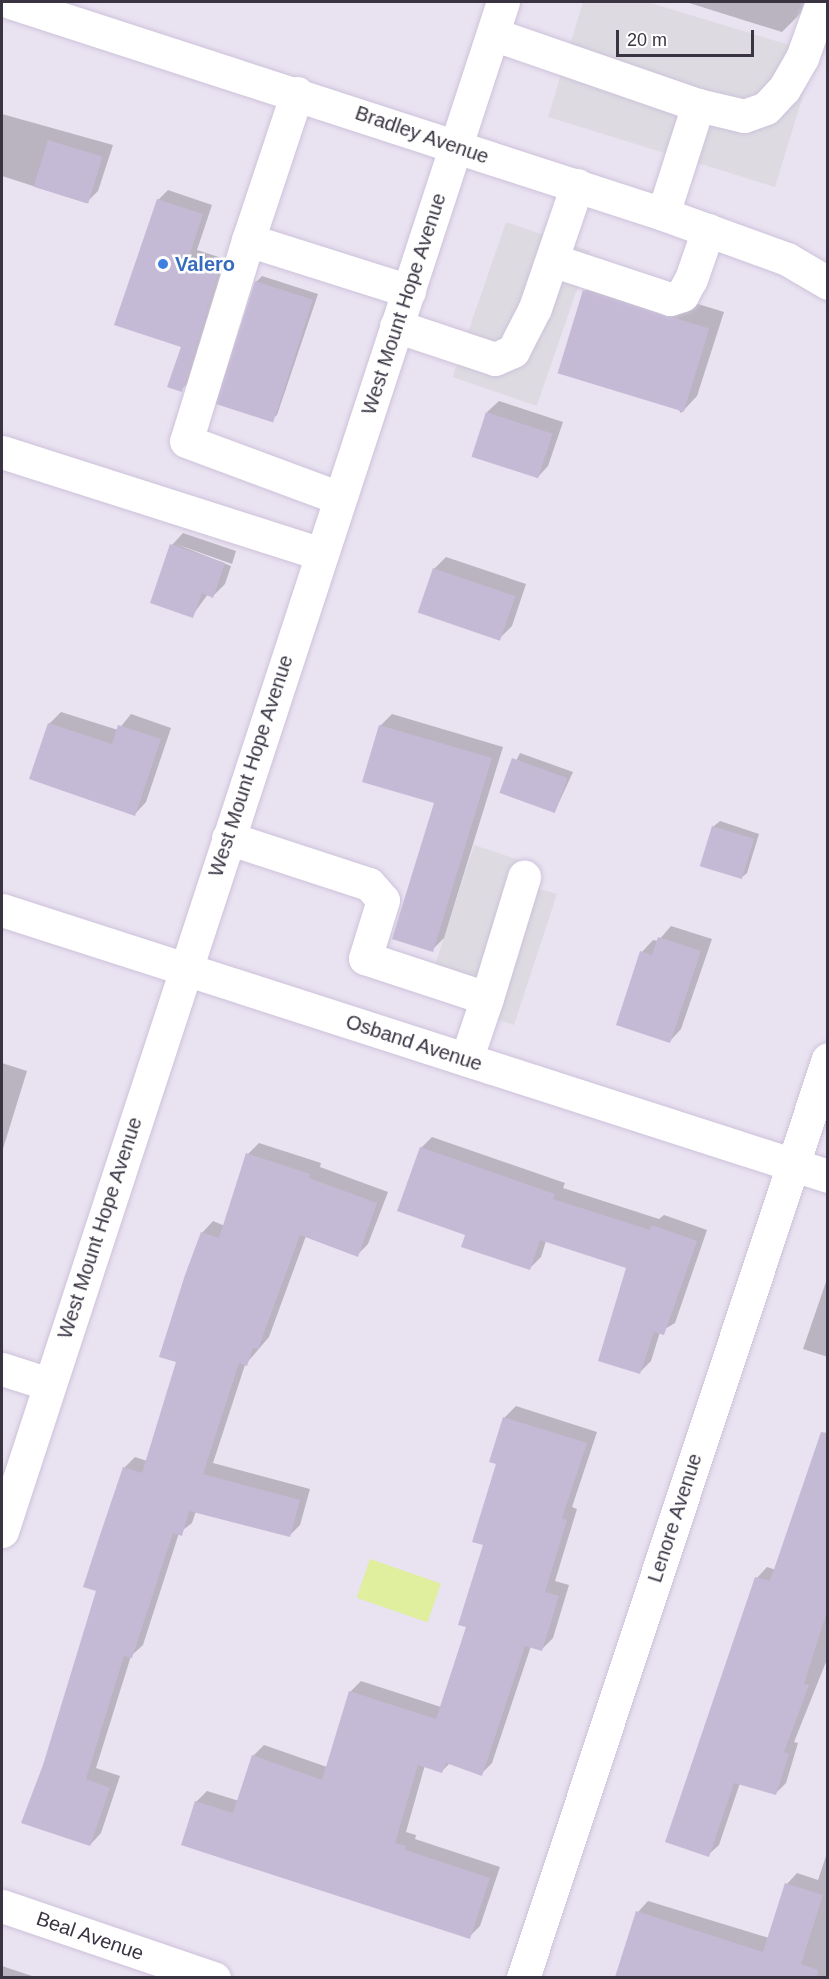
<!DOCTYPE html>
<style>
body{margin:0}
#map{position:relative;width:829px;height:1979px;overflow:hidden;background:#e9e2f1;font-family:Arial,sans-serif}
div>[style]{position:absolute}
.parking>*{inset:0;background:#dddbe1;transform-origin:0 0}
.water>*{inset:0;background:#dfef9d;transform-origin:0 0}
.shadow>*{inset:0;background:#0003}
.building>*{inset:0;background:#c5bad6;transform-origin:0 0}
.roads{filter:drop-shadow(0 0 2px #cdc2da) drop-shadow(0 0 2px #cdc2da)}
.minor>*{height:33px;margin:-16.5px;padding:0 16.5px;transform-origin:16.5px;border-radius:16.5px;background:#fff}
.dots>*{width:16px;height:16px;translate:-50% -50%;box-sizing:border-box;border:3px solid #fff;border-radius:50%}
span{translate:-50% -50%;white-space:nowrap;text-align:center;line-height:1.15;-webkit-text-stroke:5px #fff;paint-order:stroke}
.street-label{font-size:20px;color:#393342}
.shop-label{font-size:20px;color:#366cbe;font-weight:700}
.left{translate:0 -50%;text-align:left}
.frame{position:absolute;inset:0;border:3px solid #393342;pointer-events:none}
.scale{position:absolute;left:616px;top:30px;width:138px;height:27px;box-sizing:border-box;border:3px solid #393342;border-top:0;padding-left:8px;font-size:18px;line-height:21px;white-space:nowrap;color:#393342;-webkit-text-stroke:4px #fff;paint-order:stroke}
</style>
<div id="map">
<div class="parking">
<i style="clip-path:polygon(583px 2px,647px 2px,816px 53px,775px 187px,548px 117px)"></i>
<i style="left:506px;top:222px;width:89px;height:164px;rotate:19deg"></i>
<i style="clip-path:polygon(474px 845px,540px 867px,533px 887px,557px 894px,514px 1025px,425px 996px)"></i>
</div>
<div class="water">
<i style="left:370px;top:1559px;width:75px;height:41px;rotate:19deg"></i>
</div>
<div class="shadow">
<i style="clip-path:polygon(686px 2px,805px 2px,801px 13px,782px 32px)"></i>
<i style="clip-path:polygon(2px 114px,113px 145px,98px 191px,86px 203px,2px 176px)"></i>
<i style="clip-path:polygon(168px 190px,212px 205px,197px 250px,228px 260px,190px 381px,181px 390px,183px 346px,158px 200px)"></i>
<i style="clip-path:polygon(601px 274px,724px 312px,697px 396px,681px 413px,585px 291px)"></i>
<i style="clip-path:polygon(262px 276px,318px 294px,277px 415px,271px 420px,256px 282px)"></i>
<i style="clip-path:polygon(499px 401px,563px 422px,548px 466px,537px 478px,487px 412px)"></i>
<i style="clip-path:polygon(183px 533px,236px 551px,232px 564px,176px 544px,231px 566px,225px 584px,213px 596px,208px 594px,192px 616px,172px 545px)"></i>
<i style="clip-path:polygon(446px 557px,526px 584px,512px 626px,500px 638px,434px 569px)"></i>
<i style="clip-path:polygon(61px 712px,118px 730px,131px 714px,171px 728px,146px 802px,135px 814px,49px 724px)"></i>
<i style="clip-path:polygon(392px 714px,503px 747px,444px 938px,432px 950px,435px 802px,380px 726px)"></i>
<i style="clip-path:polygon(520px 753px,573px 772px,555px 811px,501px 792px)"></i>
<i style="clip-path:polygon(720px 821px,759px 834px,747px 873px,741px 878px,701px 865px,714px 826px)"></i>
<i style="clip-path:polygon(671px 926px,712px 939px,681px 1029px,670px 1041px,642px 952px,653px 940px,658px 941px)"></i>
<i style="clip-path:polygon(2px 1063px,27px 1071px,2px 1152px)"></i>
<i style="clip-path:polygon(432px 1137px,565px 1183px,563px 1188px,659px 1219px,664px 1215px,707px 1230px,675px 1323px,660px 1332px,651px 1361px,640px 1372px,627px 1267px,546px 1241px,541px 1257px,530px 1268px,467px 1234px,421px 1148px)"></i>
<i style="clip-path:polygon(259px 1143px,321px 1163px,320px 1167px,388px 1192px,368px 1244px,357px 1255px,306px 1236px,269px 1337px,245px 1365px,213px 1463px,310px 1489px,300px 1525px,289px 1536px,196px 1511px,192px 1523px,179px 1533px,143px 1645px,131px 1656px,96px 1768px,120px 1776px,101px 1833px,90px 1845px,44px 1766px,98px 1590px,124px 1468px,135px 1457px,147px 1461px,177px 1361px,202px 1233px,213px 1221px,225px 1226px,248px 1154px)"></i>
<i style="clip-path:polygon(828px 1276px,828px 1357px,803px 1349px)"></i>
<i style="clip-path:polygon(516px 1406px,597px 1432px,572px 1507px,577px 1509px,555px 1581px,569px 1585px,553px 1638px,542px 1649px,531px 1646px,492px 1763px,481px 1774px,450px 1763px,442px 1771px,425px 1765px,406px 1832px,416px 1835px,415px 1839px,500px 1867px,480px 1926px,469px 1937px,196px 1802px,207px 1791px,239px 1801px,253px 1756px,264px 1745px,327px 1767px,350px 1692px,361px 1681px,441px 1707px,467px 1626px,485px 1544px,498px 1463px,491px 1461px,505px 1417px)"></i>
<i style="clip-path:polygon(828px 1491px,828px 1657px,794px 1742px,798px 1743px,786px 1783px,776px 1793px,740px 1783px,719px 1845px,708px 1855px,757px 1578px,767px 1567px,776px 1570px)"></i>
<i style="clip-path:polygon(828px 1850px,828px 1978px,616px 1978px,638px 1912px,648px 1901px,769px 1938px,787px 1884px,797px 1873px,818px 1880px)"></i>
<i style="clip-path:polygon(2px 1966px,38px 1978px,2px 1978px)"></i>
</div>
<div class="building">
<i style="left:48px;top:140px;width:57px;height:49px;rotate:17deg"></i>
<i style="clip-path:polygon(157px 199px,203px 214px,188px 259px,219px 269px,182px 392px,167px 387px,181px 347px,114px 325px)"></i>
<i style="left:255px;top:281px;width:61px;height:129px;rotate:18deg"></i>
<i style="left:583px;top:290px;width:132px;height:87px;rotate:17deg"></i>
<i style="left:486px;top:412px;width:70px;height:47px;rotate:18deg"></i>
<i style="clip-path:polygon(170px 544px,225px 563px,213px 598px,202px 593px,193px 618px,150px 603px)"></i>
<i style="left:433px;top:568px;width:87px;height:47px;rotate:19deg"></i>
<i style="clip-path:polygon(48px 723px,112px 744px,118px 725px,161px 739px,135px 816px,29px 779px)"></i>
<i style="clip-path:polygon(379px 725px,492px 758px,433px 952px,392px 939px,434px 803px,362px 782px)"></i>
<i style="left:512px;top:758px;width:59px;height:37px;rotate:20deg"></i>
<i style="left:712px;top:826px;width:44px;height:42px;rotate:17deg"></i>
<i style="clip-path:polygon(658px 937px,701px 951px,670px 1043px,616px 1025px,640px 951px,652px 955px)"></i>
<i style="clip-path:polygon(420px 1147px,555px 1194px,553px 1199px,650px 1230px,652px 1225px,697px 1241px,664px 1335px,654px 1332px,640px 1374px,598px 1361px,626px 1268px,540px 1240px,530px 1270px,461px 1247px,465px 1235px,397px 1211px)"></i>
<i style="clip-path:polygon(246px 1153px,310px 1174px,309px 1178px,377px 1203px,358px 1257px,300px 1235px,258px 1349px,253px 1348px,247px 1366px,239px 1363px,203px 1474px,300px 1500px,290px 1537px,189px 1511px,182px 1536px,173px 1533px,132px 1658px,124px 1656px,86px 1779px,110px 1788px,90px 1846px,21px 1823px,43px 1765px,96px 1591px,83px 1587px,100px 1535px,123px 1467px,142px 1473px,176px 1362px,159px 1357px,185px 1275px,201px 1232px,219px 1238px)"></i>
<i style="clip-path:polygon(503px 1417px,587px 1443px,562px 1518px,567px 1520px,545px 1592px,559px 1596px,542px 1651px,525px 1646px,482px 1776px,446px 1763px,442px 1773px,418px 1765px,395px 1843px,406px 1846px,405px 1850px,490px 1878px,470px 1939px,181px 1845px,195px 1801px,233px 1813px,252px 1755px,322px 1780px,349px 1691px,436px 1719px,466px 1627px,458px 1625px,483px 1545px,472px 1542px,496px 1464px,489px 1462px)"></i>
<i style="clip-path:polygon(821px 1432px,828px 1433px,828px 1608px,804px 1684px,809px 1685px,784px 1752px,789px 1754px,776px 1795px,734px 1783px,709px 1857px,665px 1842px,755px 1577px,770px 1581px)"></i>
<i style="clip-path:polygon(785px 1883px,823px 1895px,801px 1964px,818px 1970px,817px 1977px,615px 1977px,636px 1911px,763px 1952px)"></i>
</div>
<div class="roads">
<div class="minor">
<i style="left:10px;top:2px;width:687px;rotate:17.99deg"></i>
<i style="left:663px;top:214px;width:132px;rotate:19.9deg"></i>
<i style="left:787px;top:259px;width:48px;rotate:30.3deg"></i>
<i style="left:493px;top:34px;width:217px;rotate:19.1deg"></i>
<i style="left:698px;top:105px;width:114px;rotate:107.8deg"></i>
<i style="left:297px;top:93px;width:155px;rotate:108.4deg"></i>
<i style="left:248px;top:240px;width:169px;rotate:17.6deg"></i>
<i style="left:698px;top:105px;width:47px;rotate:13.4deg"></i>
<i style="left:744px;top:116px;width:23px;rotate:-20deg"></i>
<i style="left:766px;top:108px;width:26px;rotate:-47deg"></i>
<i style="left:784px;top:89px;width:36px;rotate:-60deg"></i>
<i style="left:802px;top:58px;width:59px;rotate:-70.3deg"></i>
<i style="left:248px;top:240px;width:210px;rotate:107.1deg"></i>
<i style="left:186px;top:441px;width:163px;rotate:20.4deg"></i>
<i style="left:552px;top:260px;width:124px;rotate:18.3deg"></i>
<i style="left:670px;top:299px;width:13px;rotate:-18deg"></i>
<i style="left:682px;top:295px;width:18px;rotate:-61deg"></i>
<i style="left:691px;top:279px;width:52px;rotate:-70.9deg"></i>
<i style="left:396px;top:326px;width:104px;rotate:18.4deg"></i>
<i style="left:495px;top:359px;width:20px;rotate:-24deg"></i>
<i style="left:513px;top:351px;width:48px;rotate:-62.9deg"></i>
<i style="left:535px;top:308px;width:130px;rotate:-71.1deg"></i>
<i style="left:2px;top:452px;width:335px;rotate:17.7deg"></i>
<i style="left:228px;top:838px;width:148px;rotate:18.1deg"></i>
<i style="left:369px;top:884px;width:21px;rotate:49deg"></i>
<i style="left:383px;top:900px;width:61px;rotate:107.2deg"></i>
<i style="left:365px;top:958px;width:128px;rotate:18.2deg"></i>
<i style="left:487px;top:998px;width:65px;rotate:108.7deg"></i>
<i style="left:2px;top:910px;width:868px;rotate:17.85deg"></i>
<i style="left:487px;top:998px;width:127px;rotate:-73deg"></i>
<i style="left:2px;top:1369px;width:49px;rotate:17.7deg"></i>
<i style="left:2px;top:1531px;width:1609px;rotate:-71.86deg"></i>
<i style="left:2px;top:1906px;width:224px;rotate:18.8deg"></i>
<i style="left:523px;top:1978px;width:968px;rotate:-71.64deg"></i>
</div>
</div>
<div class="dots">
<i style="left:163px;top:264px;background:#3f7fe0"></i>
</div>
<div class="street-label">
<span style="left:422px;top:135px;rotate:19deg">Bradley Avenue</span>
<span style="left:404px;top:304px;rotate:-72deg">West Mount Hope Avenue</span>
<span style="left:251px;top:766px;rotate:-72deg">West Mount Hope Avenue</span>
<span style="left:414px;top:1043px;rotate:18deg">Osband Avenue</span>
<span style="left:100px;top:1228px;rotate:-72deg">West Mount Hope Avenue</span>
<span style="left:675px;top:1518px;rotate:-72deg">Lenore Avenue</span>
<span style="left:90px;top:1936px;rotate:19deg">Beal Avenue</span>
</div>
<div class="shop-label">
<span class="left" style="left:175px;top:264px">Valero</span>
</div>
<div class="frame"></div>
<div class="scale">20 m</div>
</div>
